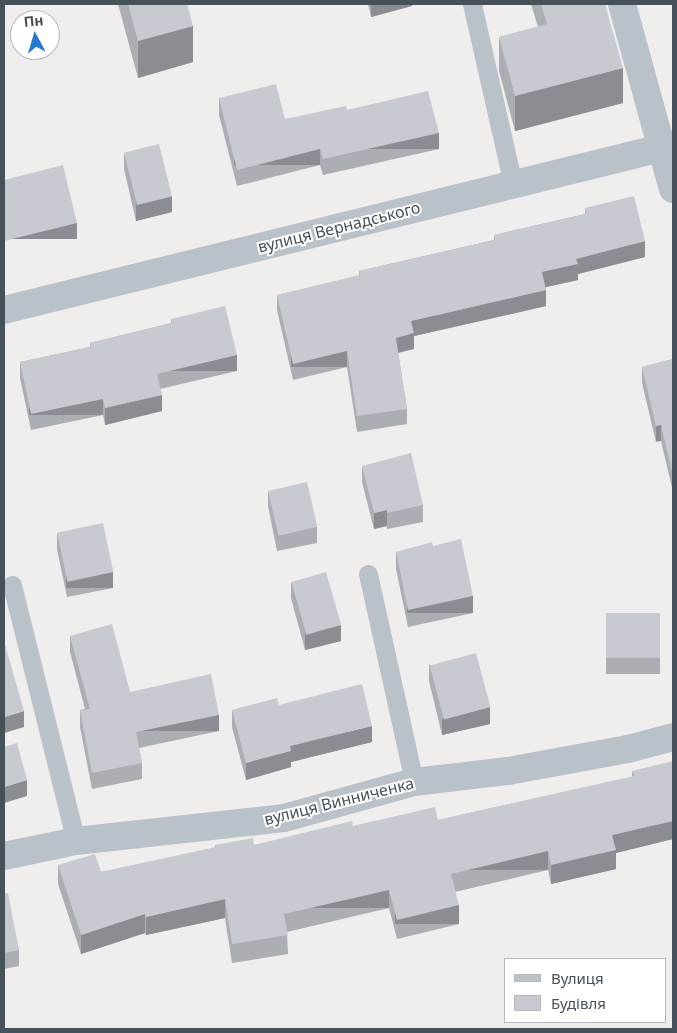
<!DOCTYPE html>
<meta charset="utf-8">
<style>
body{margin:0}
#map{position:relative;width:677px;height:1033px;overflow:hidden;background:#f0eded;font-family:"Noto Sans",sans-serif}
div>[style]{position:absolute}
.lane>*{height:19px;margin:-9.5px;padding:0 9.5px;transform-origin:9.5px;border-radius:9.5px;background:#bac2c9}
.street>*{height:28px;margin:-14px;padding:0 14px;transform-origin:14px;border-radius:14px;background:#bac2c9}
.wall>*{inset:0;background:#abaeb3;transform-origin:0 0}
.shaded-wall>*{inset:0;background:#8b8d92;transform-origin:0 0}
.building>*{inset:0;background:#c7cad0;transform-origin:0 0}
span{translate:-50% -50%;white-space:nowrap;text-align:center;line-height:1.15;-webkit-text-stroke:4px #fff;paint-order:stroke}
.street-label{font-size:16px;color:#475159}
.frame{position:absolute;inset:0;border:5px solid #475159;pointer-events:none}
.legend{position:absolute;left:504px;top:958px;width:162px;height:65px;box-sizing:border-box;background:#fff;border:1px solid #b5b9bd;margin:0;padding:6px 9px;list-style:none;font-size:15px;color:#475159}
.legend li{display:flex;align-items:center;gap:10px;height:25px}
.legend b{width:25px;border:1px solid #b5b9bd}
.north{position:absolute;left:10px;top:10px;width:50px;height:50px;box-sizing:border-box;background:#fff;border:1px solid #b5b9bd;border-radius:50%;rotate:354deg;font-size:14px;font-weight:700;line-height:20px;text-align:center;color:#475159}
.north::after{content:'';display:block;margin:auto;width:18px;height:22px;background:#2878ce;clip-path:polygon(50% 0,100% 100%,50% 72%,0 100%)}
</style>
<div id="map">
<div class="lane">
<i style="left:472px;top:4px;width:185px;rotate:77.2deg"></i>
<i style="left:368px;top:574px;width:213px;rotate:77.5deg"></i>
<i style="left:12px;top:585px;width:264px;rotate:76deg"></i>
</div>
<div class="street">
<i style="left:622px;top:4px;width:192px;rotate:74.6deg"></i>
<i style="left:4px;top:310px;width:689px;rotate:-13.85deg"></i>
<i style="left:4px;top:856px;width:74px;rotate:-11.8deg"></i>
<i style="left:76px;top:841px;width:209px;rotate:-6.3deg"></i>
<i style="left:284px;top:818px;width:135px;rotate:-15.5deg"></i>
<i style="left:414px;top:782px;width:95px;rotate:-6.7deg"></i>
<i style="left:508px;top:771px;width:122px;rotate:-10.4deg"></i>
<i style="left:628px;top:749px;width:47px;rotate:-14.9deg"></i>
</div>
<div class="wall">
<i style="clip-path:polygon(118px 4px,187px 4px,193px 62px,138px 78px)"></i>
<i style="clip-path:polygon(368px 4px,412px 4px,412px 6px,371px 17px)"></i>
<i style="clip-path:polygon(531px 4px,605px 4px,623px 103px,515px 131px,499px 71px,499px 37px,538px 27px)"></i>
<i style="clip-path:polygon(219px 98px,285px 119px,347px 110px,439px 149px,323px 175px,320px 165px,237px 186px,219px 115px)"></i>
<i style="clip-path:polygon(124px 153px,172px 212px,136px 221px,124px 169px)"></i>
<i style="clip-path:polygon(585px 208px,645px 257px,578px 274px,578px 280px,546px 287px,546px 306px,414px 336px,414px 349px,398px 353px,407px 409px,407px 424px,357px 432px,347px 367px,293px 380px,277px 310px,277px 295px,359px 276px,359px 271px,494px 240px,494px 235px,585px 214px)"></i>
<i style="clip-path:polygon(171px 319px,237px 371px,160px 389px,162px 411px,105px 425px,103px 415px,31px 430px,20px 378px,20px 362px,90px 347px,90px 343px,171px 323px)"></i>
<i style="clip-path:polygon(673px 359px,673px 492px,661px 441px,656px 442px,642px 383px,642px 367px)"></i>
<i style="clip-path:polygon(362px 466px,423px 505px,423px 522px,387px 529px,387px 526px,374px 529px,362px 482px)"></i>
<i style="clip-path:polygon(268px 490px,317px 527px,317px 543px,277px 551px,268px 506px)"></i>
<i style="clip-path:polygon(57px 533px,113px 588px,67px 597px,57px 549px)"></i>
<i style="clip-path:polygon(433px 546px,473px 613px,408px 627px,396px 569px,396px 552px)"></i>
<i style="clip-path:polygon(291px 582px,341px 641px,305px 650px,291px 598px)"></i>
<i style="left:606px;top:613px;width:54px;height:61px"></i>
<i style="clip-path:polygon(70px 636px,130px 692px,219px 731px,139px 748px,142px 763px,142px 779px,92px 789px,80px 727px,80px 710px,85px 709px,70px 652px)"></i>
<i style="clip-path:polygon(429px 664px,490px 724px,442px 735px,429px 681px)"></i>
<i style="clip-path:polygon(279px 705px,372px 742px,291px 762px,291px 767px,246px 780px,232px 727px,232px 710px)"></i>
<i style="clip-path:polygon(673px 764px,673px 839px,616px 853px,616px 869px,551px 884px,548px 870px,455px 892px,459px 924px,397px 939px,389px 908px,287px 932px,288px 954px,232px 963px,225px 918px,146px 935px,145px 933px,81px 954px,58px 884px,58px 865px,101px 872px,215px 848px,215px 845px,254px 845px,353px 826px,438px 820px,632px 777px,632px 771px)"></i>
<i style="clip-path:polygon(4px 894px,19px 950px,19px 966px,4px 969px)"></i>
</div>
<div class="shaded-wall">
<i style="clip-path:polygon(371px 4px,412px 4px,412px 6px,371px 17px)"></i>
<i style="clip-path:polygon(193px 26px,193px 62px,138px 78px,138px 41px)"></i>
<i style="clip-path:polygon(623px 68px,623px 103px,515px 131px,515px 96px)"></i>
<i style="left:439px;top:133px;width:16px;height:119px;rotate:90deg"></i>
<i style="left:320px;top:149px;width:16px;height:86px;rotate:90deg"></i>
<i style="clip-path:polygon(172px 196px,172px 212px,136px 221px,136px 204px)"></i>
<i style="left:77px;top:223px;width:16px;height:75px;rotate:90deg"></i>
<i style="clip-path:polygon(645px 241px,645px 257px,578px 274px,578px 280px,542px 288px,542px 272px,576px 259px)"></i>
<i style="clip-path:polygon(546px 290px,546px 306px,414px 336px,414px 349px,396px 353px,396px 338px,411px 321px)"></i>
<i style="left:347px;top:351px;width:16px;height:56px;rotate:90deg"></i>
<i style="left:237px;top:355px;width:16px;height:82px;rotate:90deg"></i>
<i style="clip-path:polygon(162px 395px,162px 411px,105px 425px,105px 408px)"></i>
<i style="left:103px;top:399px;width:16px;height:74px;rotate:90deg"></i>
<i style="left:661px;top:425px;width:16px;height:5px;rotate:90deg"></i>
<i style="clip-path:polygon(387px 510px,387px 526px,374px 529px,374px 513px)"></i>
<i style="left:113px;top:572px;width:16px;height:47px;rotate:90deg"></i>
<i style="left:473px;top:596px;width:17px;height:66px;rotate:90deg"></i>
<i style="clip-path:polygon(341px 625px,341px 641px,305px 650px,305px 634px)"></i>
<i style="clip-path:polygon(490px 707px,490px 724px,442px 735px,442px 719px)"></i>
<i style="clip-path:polygon(24px 711px,24px 727px,4px 733px,4px 717px)"></i>
<i style="left:219px;top:715px;width:16px;height:85px;rotate:90deg"></i>
<i style="clip-path:polygon(372px 726px,372px 742px,291px 762px,291px 767px,246px 780px,246px 763px,290px 746px)"></i>
<i style="clip-path:polygon(27px 780px,27px 796px,4px 803px,4px 787px)"></i>
<i style="clip-path:polygon(673px 821px,673px 839px,616px 853px,616px 869px,551px 884px,551px 865px,612px 835px)"></i>
<i style="left:548px;top:851px;width:19px;height:100px;rotate:90deg"></i>
<i style="left:389px;top:890px;width:18px;height:108px;rotate:90deg"></i>
<i style="clip-path:polygon(225px 899px,225px 918px,146px 935px,146px 917px)"></i>
<i style="left:459px;top:905px;width:19px;height:64px;rotate:90deg"></i>
<i style="clip-path:polygon(145px 914px,145px 933px,81px 954px,81px 935px)"></i>
</div>
<div class="building">
<i style="clip-path:polygon(128px 4px,187px 4px,193px 26px,138px 41px)"></i>
<i style="clip-path:polygon(541px 4px,605px 4px,623px 68px,515px 96px,499px 37px,547px 24px)"></i>
<i style="clip-path:polygon(276px 84px,285px 119px,346px 106px,347px 110px,428px 91px,439px 133px,323px 159px,320px 149px,237px 170px,219px 98px)"></i>
<i style="left:159px;top:144px;width:54px;height:36px;rotate:76deg"></i>
<i style="clip-path:polygon(63px 165px,77px 223px,4px 241px,4px 180px)"></i>
<i style="clip-path:polygon(634px 196px,645px 241px,576px 259px,578px 264px,542px 272px,546px 290px,411px 321px,414px 333px,396px 338px,407px 409px,357px 416px,347px 351px,293px 364px,277px 295px,360px 275px,359px 271px,495px 240px,494px 235px,586px 214px,585px 208px)"></i>
<i style="clip-path:polygon(225px 306px,237px 355px,157px 374px,162px 395px,105px 408px,103px 399px,31px 414px,20px 362px,91px 347px,90px 343px,172px 323px,171px 319px)"></i>
<i style="clip-path:polygon(673px 359px,673px 476px,661px 425px,656px 426px,642px 367px)"></i>
<i style="clip-path:polygon(411px 453px,423px 505px,387px 513px,387px 510px,374px 513px,362px 466px)"></i>
<i style="left:307px;top:482px;width:46px;height:40px;rotate:77deg"></i>
<i style="left:103px;top:523px;width:50px;height:47px;rotate:78deg"></i>
<i style="clip-path:polygon(461px 539px,473px 596px,408px 610px,396px 552px,432px 542px,433px 546px)"></i>
<i style="left:326px;top:572px;width:55px;height:36px;rotate:74deg"></i>
<i style="left:606px;top:613px;width:54px;height:45px"></i>
<i style="clip-path:polygon(112px 624px,130px 692px,211px 674px,219px 715px,136px 732px,142px 763px,92px 773px,80px 710px,90px 709px,70px 636px)"></i>
<i style="clip-path:polygon(4px 641px,24px 711px,4px 717px)"></i>
<i style="left:476px;top:653px;width:56px;height:48px;rotate:75deg"></i>
<i style="clip-path:polygon(362px 684px,372px 726px,290px 746px,291px 751px,246px 763px,232px 710px,277px 698px,279px 705px)"></i>
<i style="clip-path:polygon(17px 743px,27px 780px,4px 787px,4px 747px)"></i>
<i style="clip-path:polygon(673px 761px,673px 821px,612px 835px,616px 850px,551px 865px,548px 851px,451px 874px,459px 905px,397px 920px,389px 890px,284px 914px,288px 935px,232px 944px,225px 899px,146px 917px,145px 914px,81px 935px,58px 865px,95px 854px,101px 872px,216px 847px,215px 845px,253px 838px,254px 845px,352px 821px,353px 826px,435px 807px,438px 820px,634px 776px,632px 771px)"></i>
<i style="clip-path:polygon(8px 893px,19px 950px,4px 953px,4px 894px)"></i>
</div>
<div class="street-label">
<span style="left:339px;top:227px;rotate:-14deg">вулиця Вернадського</span>
<span style="left:339px;top:801px;rotate:-14deg">вулиця Винниченка</span>
</div>
<div class="frame"></div>
<ul class="legend">
<li><b style="height:6px;background:#bac2c9"></b>Вулиця</li>
<li><b style="height:14px;background:#c7cad0"></b>Будівля</li>
</ul>
<div class="north">Пн</div>
</div>
